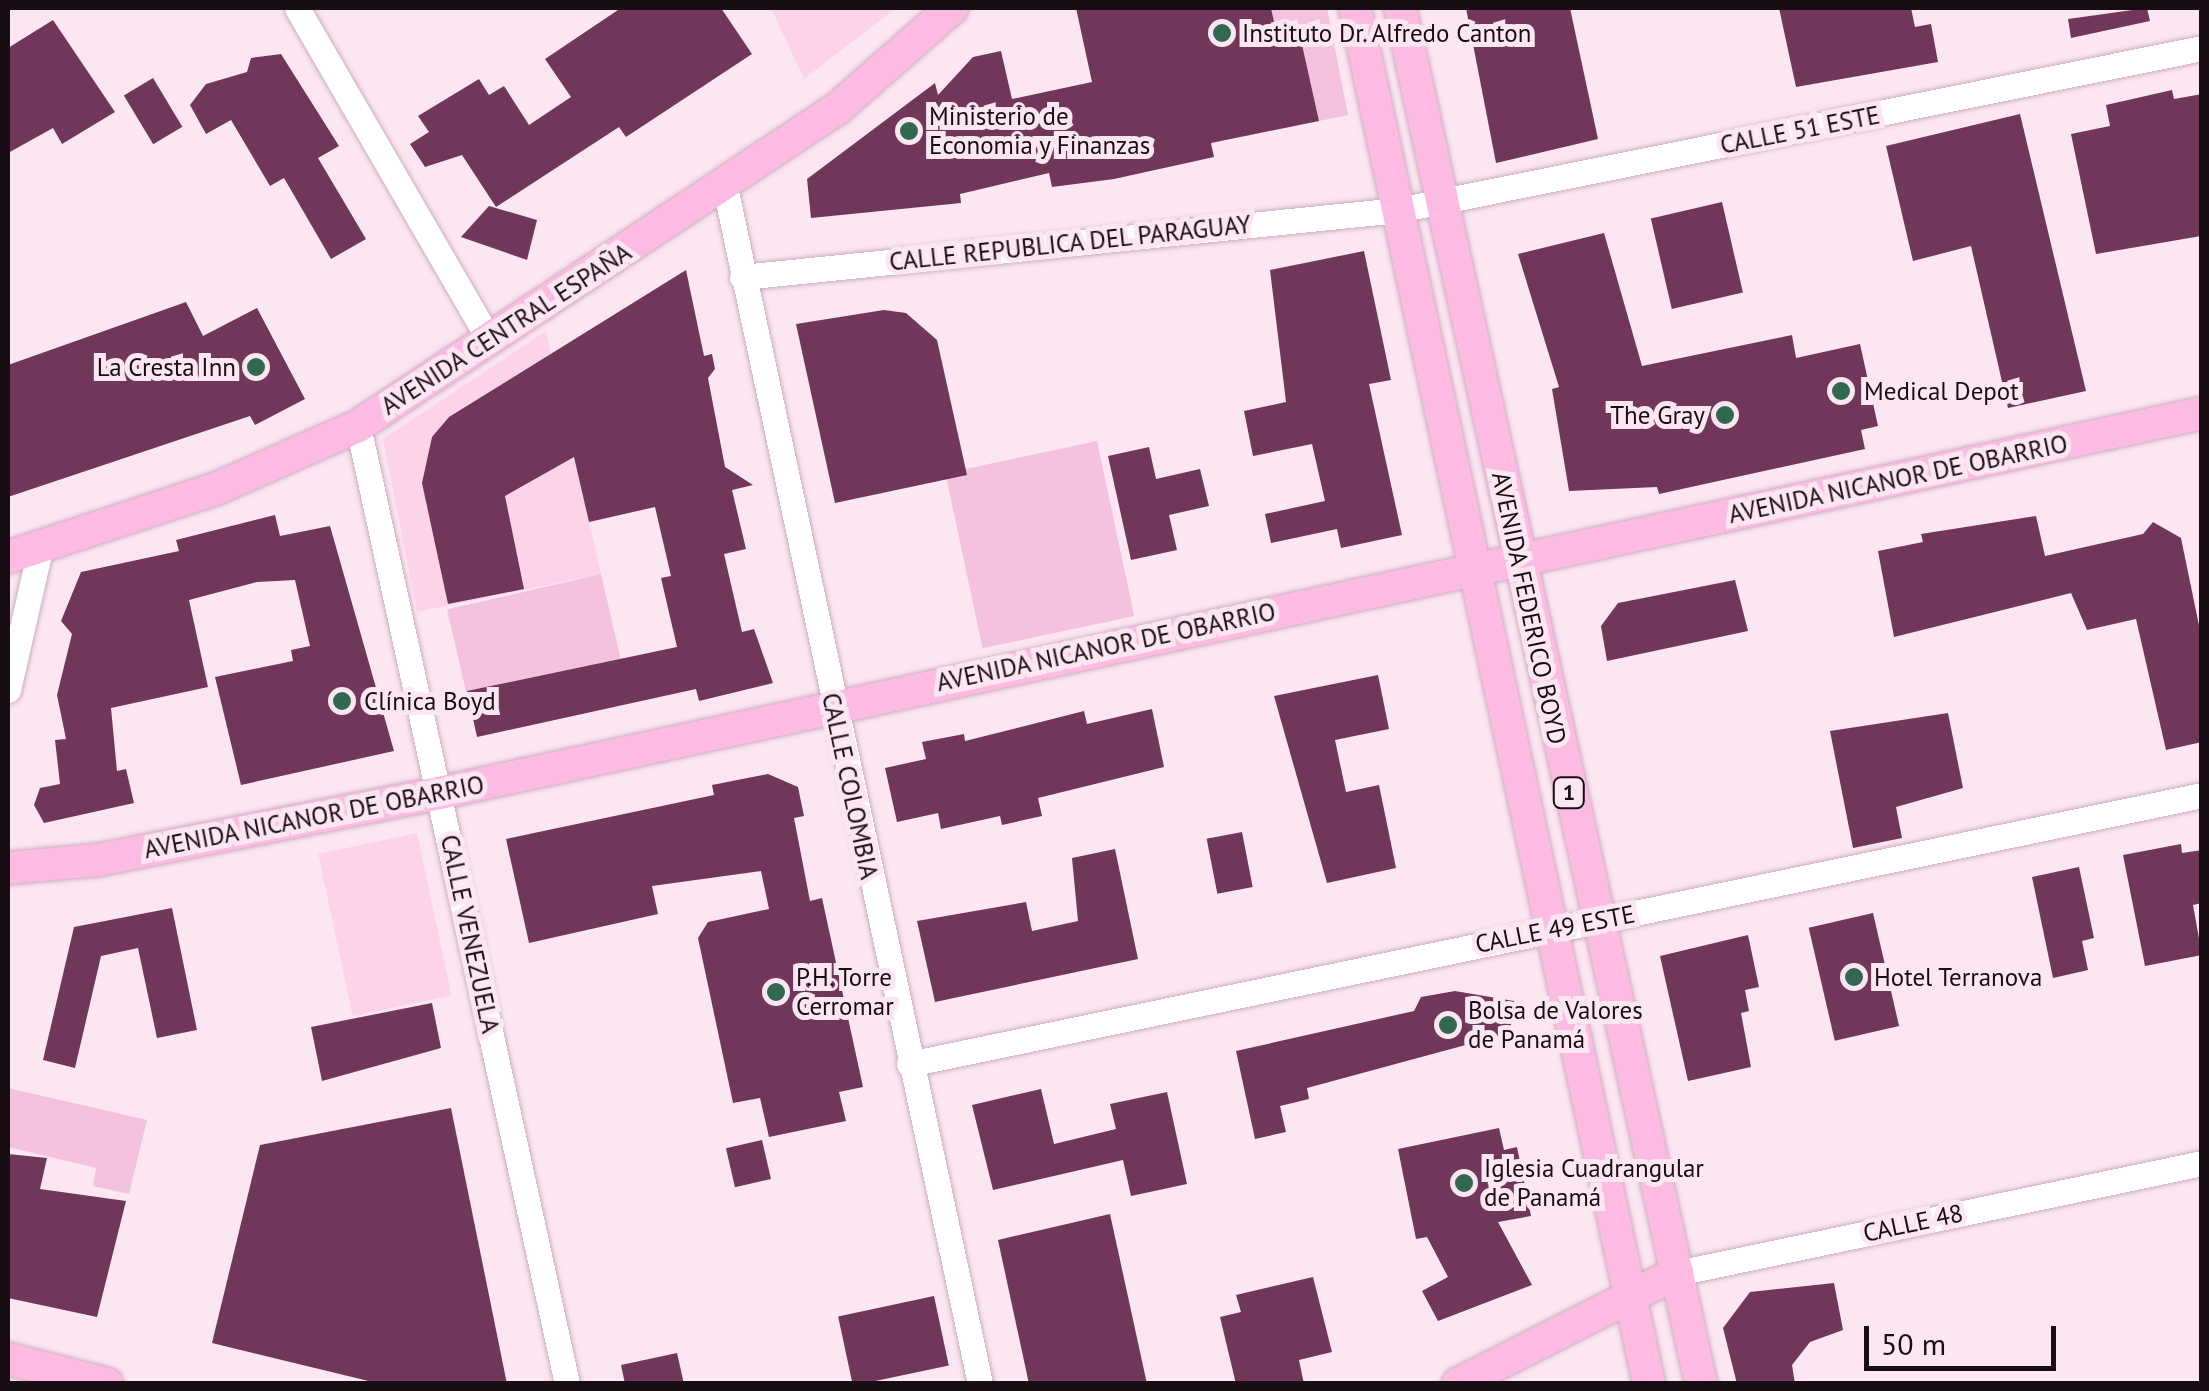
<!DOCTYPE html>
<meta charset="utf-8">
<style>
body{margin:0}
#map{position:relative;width:2209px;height:1391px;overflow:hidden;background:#fbe6f2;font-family:"PT Sans",sans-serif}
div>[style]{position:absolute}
.built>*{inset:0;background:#fdd3ea;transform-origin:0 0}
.green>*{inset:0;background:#f4c1de;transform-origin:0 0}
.building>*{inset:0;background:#70375b;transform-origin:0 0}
.roads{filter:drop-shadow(0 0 2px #ceadbf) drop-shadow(0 0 2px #ceadbf)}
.minor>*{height:25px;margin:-12.5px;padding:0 12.5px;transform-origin:12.5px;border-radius:12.5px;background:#fff}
.major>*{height:32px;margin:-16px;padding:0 16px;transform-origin:16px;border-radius:16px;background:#fdbbe4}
.dots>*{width:28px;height:28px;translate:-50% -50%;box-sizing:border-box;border:5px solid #fbe6f2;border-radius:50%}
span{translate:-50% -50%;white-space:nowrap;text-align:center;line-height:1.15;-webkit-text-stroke:10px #fbe6f2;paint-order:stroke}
.shield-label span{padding:2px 8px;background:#fbe6f2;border:2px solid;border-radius:8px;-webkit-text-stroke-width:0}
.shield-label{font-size:22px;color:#180d13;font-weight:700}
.poi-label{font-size:25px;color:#180d13}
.left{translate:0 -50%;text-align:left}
.right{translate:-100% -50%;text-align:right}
.street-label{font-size:25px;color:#180d13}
.frame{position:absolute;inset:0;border:10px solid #180d13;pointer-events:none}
.scale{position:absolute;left:1864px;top:1326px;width:192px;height:45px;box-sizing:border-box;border:5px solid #180d13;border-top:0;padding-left:12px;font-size:30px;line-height:35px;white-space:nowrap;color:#180d13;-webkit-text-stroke:8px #fbe6f2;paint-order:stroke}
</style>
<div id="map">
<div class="built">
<i style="clip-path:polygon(771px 8px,896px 8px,804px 79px)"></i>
<i style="clip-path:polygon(546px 331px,601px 574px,417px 612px,383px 439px)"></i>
<i style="left:417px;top:833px;width:166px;height:101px;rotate:78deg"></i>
</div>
<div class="green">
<i style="clip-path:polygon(1271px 8px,1327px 8px,1348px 115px,1319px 121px,1299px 31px,1277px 35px)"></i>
<i style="left:1097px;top:441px;width:179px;height:155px;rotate:78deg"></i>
<i style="left:601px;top:574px;width:87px;height:158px;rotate:77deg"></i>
<i style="clip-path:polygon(8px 1088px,147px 1120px,129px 1194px,93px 1186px,96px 1168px,8px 1147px)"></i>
</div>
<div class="building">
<i style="clip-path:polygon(621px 8px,721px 8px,752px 54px,626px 137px,619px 127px,496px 207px,462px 155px,425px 167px,410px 144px,429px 132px,418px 116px,479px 79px,489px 95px,504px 86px,529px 125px,571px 97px,545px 59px)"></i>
<i style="clip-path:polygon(1076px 8px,1271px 8px,1277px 35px,1299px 31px,1319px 121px,1211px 143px,1214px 157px,1114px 179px,1052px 187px,1049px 173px,960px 194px,961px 203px,811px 218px,807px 179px,935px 83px,938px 95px,973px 57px,1001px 51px,1012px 99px,1092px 82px)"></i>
<i style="clip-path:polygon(1466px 8px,1570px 8px,1598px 139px,1496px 163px)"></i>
<i style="clip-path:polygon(1779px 8px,1911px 8px,1915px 27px,1931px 24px,1938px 62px,1796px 87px)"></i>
<i style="clip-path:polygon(2147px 8px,2150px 21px,2071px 38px,2068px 19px)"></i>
<i style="clip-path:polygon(53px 20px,115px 112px,62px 144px,53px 128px,8px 153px,8px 48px)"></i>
<i style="clip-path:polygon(281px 54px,339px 146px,318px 158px,366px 239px,331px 259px,284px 178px,270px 186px,231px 120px,206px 134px,190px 105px,206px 84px,247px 72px,251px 58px)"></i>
<i style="left:153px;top:78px;width:57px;height:34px;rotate:59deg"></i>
<i style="clip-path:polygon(2172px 90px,2174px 99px,2202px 94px,2201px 236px,2096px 254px,2071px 134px,2110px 126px,2106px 105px)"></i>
<i style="clip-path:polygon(2020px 114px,2086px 391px,2008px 408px,1971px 246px,1913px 261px,1886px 146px)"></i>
<i style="left:1722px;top:202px;width:93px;height:73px;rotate:77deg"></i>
<i style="clip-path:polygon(489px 206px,537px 220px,527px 260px,461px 237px)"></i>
<i style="clip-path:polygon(1604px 233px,1642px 366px,1792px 335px,1796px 358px,1860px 344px,1878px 426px,1861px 430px,1865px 449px,1659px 494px,1657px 487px,1569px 491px,1552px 389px,1559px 387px,1518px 254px)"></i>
<i style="clip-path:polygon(1364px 251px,1391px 380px,1369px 384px,1402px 535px,1341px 548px,1337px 529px,1271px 543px,1265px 514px,1325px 501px,1312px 444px,1253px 456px,1244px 411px,1286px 402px,1270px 270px)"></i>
<i style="clip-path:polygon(686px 270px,704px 356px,712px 354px,715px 369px,708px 378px,725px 467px,753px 485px,732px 490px,746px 549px,724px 554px,742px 632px,754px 629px,773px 683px,699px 701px,696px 689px,477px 737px,467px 691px,677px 647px,661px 578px,671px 576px,655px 507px,589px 522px,574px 457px,505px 496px,524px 589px,448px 604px,422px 483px,432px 437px,449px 417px)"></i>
<i style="clip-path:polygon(186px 302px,203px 336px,257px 308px,305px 399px,255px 425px,250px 416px,8px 497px,8px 365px)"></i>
<i style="clip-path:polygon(884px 310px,906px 313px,937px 340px,967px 475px,835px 503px,796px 324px)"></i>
<i style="clip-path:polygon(1149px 447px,1156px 479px,1200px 469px,1209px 506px,1169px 515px,1177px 550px,1131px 560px,1108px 456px)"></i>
<i style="clip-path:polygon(275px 515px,280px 536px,330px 526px,394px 751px,241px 785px,215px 677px,293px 661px,291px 650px,310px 646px,295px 580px,257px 582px,189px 600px,208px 687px,111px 708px,117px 771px,126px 769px,134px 803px,44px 823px,34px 805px,40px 788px,60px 784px,55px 740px,66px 739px,57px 695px,72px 634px,61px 621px,81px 572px,179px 551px,176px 540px)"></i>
<i style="clip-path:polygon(2036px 516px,2045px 556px,2143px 534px,2153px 522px,2181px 538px,2202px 640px,2202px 742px,2166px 750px,2136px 619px,2087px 630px,2071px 593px,1894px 637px,1878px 551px,1923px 542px,1921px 534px)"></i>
<i style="clip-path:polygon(1735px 580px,1748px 631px,1607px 661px,1601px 626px,1618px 603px)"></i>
<i style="clip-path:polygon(1378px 675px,1389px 729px,1335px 740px,1346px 792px,1379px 785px,1396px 868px,1327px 883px,1274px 696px)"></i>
<i style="clip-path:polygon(1152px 709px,1164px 767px,1038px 798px,1042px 816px,1002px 825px,1000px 816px,941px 829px,938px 813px,897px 822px,885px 768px,926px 759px,922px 742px,964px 734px,965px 741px,1084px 711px,1087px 724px)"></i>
<i style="clip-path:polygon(1948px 713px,1963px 788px,1896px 807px,1902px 838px,1853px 848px,1830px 731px)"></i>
<i style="clip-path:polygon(768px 774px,798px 787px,804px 816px,794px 818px,810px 901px,822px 898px,863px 1087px,839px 1092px,846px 1121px,769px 1137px,760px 1098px,733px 1103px,698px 938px,708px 922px,769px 909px,761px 871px,652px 886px,658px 914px,529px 943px,506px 839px,714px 795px,712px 785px)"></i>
<i style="left:1242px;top:832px;width:56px;height:36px;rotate:79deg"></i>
<i style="clip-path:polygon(2181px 844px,2182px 853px,2202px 850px,2202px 903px,2193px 905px,2202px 955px,2145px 966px,2123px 855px)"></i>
<i style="clip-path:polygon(1115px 849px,1138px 959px,935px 1002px,917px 921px,1026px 902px,1032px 931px,1078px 921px,1072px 858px)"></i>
<i style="clip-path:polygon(2079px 867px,2094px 938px,2082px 941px,2088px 970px,2053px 978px,2032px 877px)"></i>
<i style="clip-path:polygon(172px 908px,197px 1030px,157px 1038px,138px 948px,101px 956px,75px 1068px,43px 1060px,74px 927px)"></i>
<i style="left:1873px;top:913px;width:116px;height:66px;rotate:77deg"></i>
<i style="clip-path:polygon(1748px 935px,1759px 987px,1745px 990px,1749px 1011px,1741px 1013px,1751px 1067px,1688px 1081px,1660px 956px)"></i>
<i style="clip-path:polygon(1455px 991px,1514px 1001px,1510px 1033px,1307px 1088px,1309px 1099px,1280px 1106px,1286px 1132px,1255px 1139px,1236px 1051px,1414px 1011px,1421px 997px)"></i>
<i style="clip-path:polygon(432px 1003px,441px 1048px,322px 1081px,311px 1027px)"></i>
<i style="clip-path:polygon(1041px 1089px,1054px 1144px,1116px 1129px,1110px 1104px,1167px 1092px,1187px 1184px,1131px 1196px,1123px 1160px,993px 1190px,972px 1105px)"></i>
<i style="clip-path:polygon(451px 1108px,507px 1384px,381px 1384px,212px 1343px,260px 1145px)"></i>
<i style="clip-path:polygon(1499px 1128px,1504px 1150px,1517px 1147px,1531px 1216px,1498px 1222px,1532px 1285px,1438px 1321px,1422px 1291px,1448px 1277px,1427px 1237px,1416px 1239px,1398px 1149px)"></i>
<i style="left:762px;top:1140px;width:40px;height:37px;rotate:77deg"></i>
<i style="clip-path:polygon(8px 1154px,47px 1158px,40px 1189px,126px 1201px,97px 1317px,8px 1298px)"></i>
<i style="clip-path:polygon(1110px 1214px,1147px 1384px,1029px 1384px,998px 1240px)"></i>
<i style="clip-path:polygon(1313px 1277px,1332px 1352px,1299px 1360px,1304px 1384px,1236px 1384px,1220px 1317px,1241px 1312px,1236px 1295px)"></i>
<i style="clip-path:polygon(1834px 1283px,1843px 1330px,1810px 1342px,1792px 1365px,1795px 1384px,1737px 1384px,1723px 1328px,1750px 1292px)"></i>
<i style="left:934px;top:1296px;width:71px;height:98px;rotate:78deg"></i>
<i style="clip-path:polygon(677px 1353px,684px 1384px,625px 1384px,621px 1365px)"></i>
</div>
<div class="roads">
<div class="minor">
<i style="left:297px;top:8px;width:383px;rotate:59.9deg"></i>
<i style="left:725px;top:187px;width:1224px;rotate:77.97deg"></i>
<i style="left:742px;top:277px;width:659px;rotate:-5.83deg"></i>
<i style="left:1398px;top:210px;width:820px;rotate:-11.39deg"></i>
<i style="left:358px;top:426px;width:981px;rotate:77.69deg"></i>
<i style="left:8px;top:690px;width:149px;rotate:-77.2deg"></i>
<i style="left:909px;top:1064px;width:1321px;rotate:-11.75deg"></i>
<i style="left:1677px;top:1273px;width:536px;rotate:-11.83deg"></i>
</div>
<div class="major">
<i style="left:1355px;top:8px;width:1407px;rotate:77.94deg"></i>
<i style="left:1400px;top:8px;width:1409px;rotate:77.66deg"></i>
<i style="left:8px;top:557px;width:221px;rotate:-18.2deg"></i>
<i style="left:218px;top:488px;width:153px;rotate:-23.9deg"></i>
<i style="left:358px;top:426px;width:576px;rotate:-33.52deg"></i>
<i style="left:838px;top:108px;width:152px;rotate:-41.3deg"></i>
<i style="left:8px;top:868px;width:90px;rotate:-5.1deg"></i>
<i style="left:98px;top:860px;width:348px;rotate:-11.1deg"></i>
<i style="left:439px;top:793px;width:1803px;rotate:-12.16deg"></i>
<i style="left:8px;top:1359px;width:102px;rotate:14.2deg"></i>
<i style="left:1458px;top:1384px;width:246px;rotate:-26.9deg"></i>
</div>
</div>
<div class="dots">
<i style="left:1222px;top:33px;background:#306850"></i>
<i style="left:909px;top:131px;background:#306850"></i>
<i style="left:256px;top:367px;background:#306850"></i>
<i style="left:1841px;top:391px;background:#306850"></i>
<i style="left:1725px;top:415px;background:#306850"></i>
<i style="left:342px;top:701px;background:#306850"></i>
<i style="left:1854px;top:977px;background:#306850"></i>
<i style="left:776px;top:992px;background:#306850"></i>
<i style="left:1448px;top:1025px;background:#306850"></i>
<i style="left:1464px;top:1183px;background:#306850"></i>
</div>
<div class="shield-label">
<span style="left:1569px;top:793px">1</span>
</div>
<div class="poi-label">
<span class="left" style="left:1242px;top:33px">Instituto Dr. Alfredo Canton</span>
<span class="left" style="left:929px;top:131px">Ministerio de<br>Economia y Finanzas</span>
<span class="right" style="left:236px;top:367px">La Cresta Inn</span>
<span class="left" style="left:1864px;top:391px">Medical Depot</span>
<span class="right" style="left:1705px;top:415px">The Gray</span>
<span class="left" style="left:364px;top:701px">Clínica Boyd</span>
<span class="left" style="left:1874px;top:977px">Hotel Terranova</span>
<span class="left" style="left:796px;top:992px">P.H. Torre<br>Cerromar</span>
<span class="left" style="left:1468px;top:1025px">Bolsa de Valores<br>de Panamá</span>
<span class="left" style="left:1484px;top:1183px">Iglesia Cuadrangular<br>de Panamá</span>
</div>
<div class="street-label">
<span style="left:1800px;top:130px;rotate:-11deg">CALLE 51 ESTE</span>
<span style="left:1070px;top:243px;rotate:-6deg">CALLE REPUBLICA DEL PARAGUAY</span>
<span style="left:506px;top:329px;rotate:-33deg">AVENIDA CENTRAL ESPAÑA</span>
<span style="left:1898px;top:479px;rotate:-12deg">AVENIDA NICANOR DE OBARRIO</span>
<span style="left:1529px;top:608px;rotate:78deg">AVENIDA FEDERICO BOYD</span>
<span style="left:1106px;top:647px;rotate:-12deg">AVENIDA NICANOR DE OBARRIO</span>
<span style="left:850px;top:786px;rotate:78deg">CALLE COLOMBIA</span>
<span style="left:314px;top:817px;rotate:-11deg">AVENIDA NICANOR DE OBARRIO</span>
<span style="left:1555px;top:929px;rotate:-11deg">CALLE 49 ESTE</span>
<span style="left:470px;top:934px;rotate:78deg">CALLE VENEZUELA</span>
<span style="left:1913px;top:1223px;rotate:-12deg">CALLE 48</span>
</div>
<div class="frame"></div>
<div class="scale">50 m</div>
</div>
